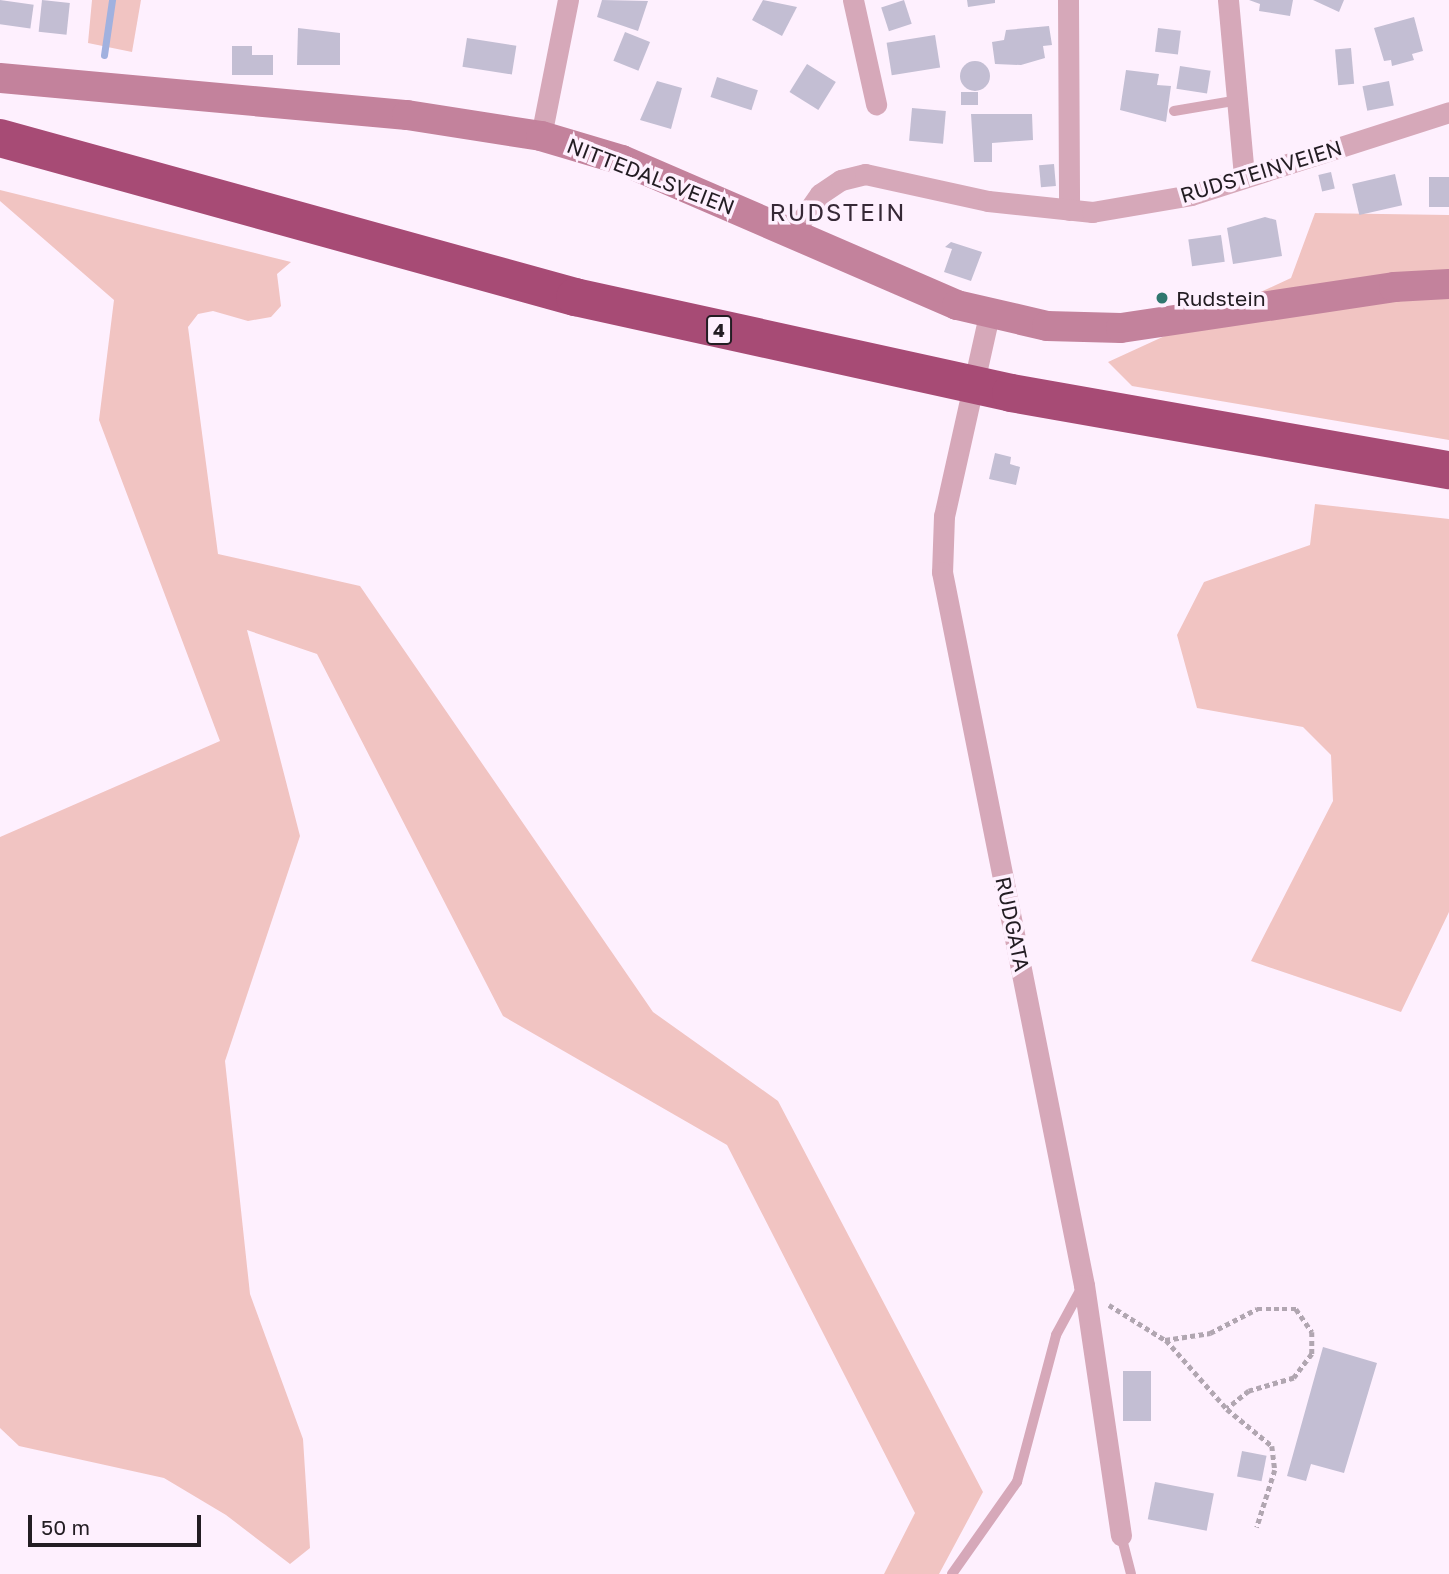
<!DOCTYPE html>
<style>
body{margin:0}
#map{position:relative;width:1449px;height:1574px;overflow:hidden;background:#fef0fe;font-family:"Golos Text",sans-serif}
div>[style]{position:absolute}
.green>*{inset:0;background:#f1c4c2}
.stream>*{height:7px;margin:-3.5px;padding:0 3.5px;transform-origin:3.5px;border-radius:3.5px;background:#a1b1df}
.building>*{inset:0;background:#c3bed3;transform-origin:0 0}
.round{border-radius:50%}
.path>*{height:4.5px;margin-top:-2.25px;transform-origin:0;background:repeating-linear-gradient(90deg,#b1a6b1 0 5px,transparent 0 8.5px)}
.lane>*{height:10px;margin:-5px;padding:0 5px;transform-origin:5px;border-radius:5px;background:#d6a8b9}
.street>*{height:21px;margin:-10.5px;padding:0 10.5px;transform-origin:10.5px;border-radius:10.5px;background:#d6a8b9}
.secondary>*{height:30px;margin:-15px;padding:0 15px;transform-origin:15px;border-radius:15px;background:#c3829c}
.highway>*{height:38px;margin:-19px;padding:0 19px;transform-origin:19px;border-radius:19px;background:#a74b75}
.dots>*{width:19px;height:19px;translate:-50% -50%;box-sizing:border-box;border:4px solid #fef0fe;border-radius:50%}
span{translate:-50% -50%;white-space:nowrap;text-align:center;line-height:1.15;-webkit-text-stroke:7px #fef0fe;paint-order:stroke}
.shield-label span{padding:2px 5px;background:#fef0fe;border:2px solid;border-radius:5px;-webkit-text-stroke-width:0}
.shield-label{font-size:19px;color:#231d23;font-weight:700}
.street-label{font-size:21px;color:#231d23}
.poi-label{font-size:21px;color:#231d23}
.left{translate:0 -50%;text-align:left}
.quarter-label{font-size:24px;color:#362936;letter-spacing:2px}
.scale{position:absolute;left:28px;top:1515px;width:173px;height:32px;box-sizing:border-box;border:4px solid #231d23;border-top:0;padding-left:9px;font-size:21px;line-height:24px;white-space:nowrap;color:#231d23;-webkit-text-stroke:5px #fef0fe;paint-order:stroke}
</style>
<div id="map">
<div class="green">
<i style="clip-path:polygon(92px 0,141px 0,132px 52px,88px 43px)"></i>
<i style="clip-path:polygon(0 190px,291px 262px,277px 274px,281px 306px,271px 317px,248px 321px,213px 311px,198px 314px,188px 327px,218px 554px,360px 586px,653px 1012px,778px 1101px,983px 1492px,939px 1574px,884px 1574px,915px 1513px,727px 1145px,503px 1016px,317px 654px,247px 630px,300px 836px,225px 1061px,250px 1294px,303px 1439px,310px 1548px,290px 1564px,226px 1515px,164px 1478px,19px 1446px,0 1428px,0 837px,220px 741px,99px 420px,114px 300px,0 201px)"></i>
<i style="clip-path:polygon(1315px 213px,1449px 215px,1449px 440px,1132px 386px,1108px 362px,1291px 278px)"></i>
<i style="clip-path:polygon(1315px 504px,1449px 519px,1449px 912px,1401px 1012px,1251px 961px,1333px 801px,1331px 755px,1303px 727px,1197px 708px,1177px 635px,1204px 582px,1310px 545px)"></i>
</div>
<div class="stream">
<i style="left:104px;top:55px;width:56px;rotate:-81.7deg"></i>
</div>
<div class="building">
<i style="left:0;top:0;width:34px;height:24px;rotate:8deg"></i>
<i style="left:42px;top:0;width:28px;height:32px;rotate:6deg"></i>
<i style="clip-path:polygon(602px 0,648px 1px,638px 31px,597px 17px)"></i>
<i style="clip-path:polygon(763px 0,797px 7px,782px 36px,752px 20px)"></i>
<i style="left:904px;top:0;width:25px;height:24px;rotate:72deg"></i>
<i style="clip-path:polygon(967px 0,995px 0,995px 3px,968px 7px)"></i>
<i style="clip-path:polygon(1249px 0,1293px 0,1290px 16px,1259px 11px,1260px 4px)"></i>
<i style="clip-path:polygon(1313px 0,1344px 0,1339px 12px)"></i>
<i style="clip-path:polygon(1414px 17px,1423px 51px,1412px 54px,1414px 60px,1392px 66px,1391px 60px,1384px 61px,1374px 28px)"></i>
<i style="clip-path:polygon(1049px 26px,1052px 45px,1043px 46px,1045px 58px,1021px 65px,995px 64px,992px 42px,1004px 40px,1006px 30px)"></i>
<i style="clip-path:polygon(298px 28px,340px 33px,340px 65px,297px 65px)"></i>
<i style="left:1158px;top:28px;width:23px;height:24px;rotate:7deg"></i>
<i style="left:625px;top:32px;width:27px;height:31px;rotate:22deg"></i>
<i style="left:935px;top:35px;width:33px;height:49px;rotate:81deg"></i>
<i style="left:467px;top:38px;width:50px;height:29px;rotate:9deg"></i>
<i style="clip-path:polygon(232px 46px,252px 46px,252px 55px,273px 55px,273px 75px,232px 75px)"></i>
<i style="left:1351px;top:48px;width:36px;height:16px;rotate:85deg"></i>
<i class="round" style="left:960px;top:61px;width:30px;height:30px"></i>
<i style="left:807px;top:64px;width:34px;height:33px;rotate:32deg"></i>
<i style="left:1180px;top:66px;width:31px;height:23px;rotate:9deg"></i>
<i style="clip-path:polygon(1126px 70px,1159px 74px,1157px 85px,1171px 86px,1166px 122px,1120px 110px)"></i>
<i style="left:717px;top:77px;width:43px;height:21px;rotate:18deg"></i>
<i style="clip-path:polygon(657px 81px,682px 88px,671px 129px,640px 120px)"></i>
<i style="left:1389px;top:81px;width:25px;height:27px;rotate:79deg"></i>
<i style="left:978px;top:92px;width:13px;height:17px;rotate:90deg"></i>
<i style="left:912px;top:108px;width:34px;height:33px;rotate:5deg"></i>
<i style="clip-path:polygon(971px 114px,1032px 114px,1033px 140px,992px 143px,992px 162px,974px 162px)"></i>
<i style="left:1054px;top:164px;width:22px;height:15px;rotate:85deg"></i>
<i style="left:1331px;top:172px;width:17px;height:13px;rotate:77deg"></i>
<i style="left:1395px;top:174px;width:32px;height:44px;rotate:77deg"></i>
<i style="left:1449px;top:177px;width:30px;height:20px;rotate:90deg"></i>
<i style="clip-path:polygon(1265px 217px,1276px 220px,1282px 256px,1233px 264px,1227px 228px)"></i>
<i style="left:1221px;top:235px;width:27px;height:33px;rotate:82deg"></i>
<i style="clip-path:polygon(951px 242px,982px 252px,971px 281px,944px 272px,952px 249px,945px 247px)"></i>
<i style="clip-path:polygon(995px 453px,1011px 457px,1010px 464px,1020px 467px,1016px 485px,989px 479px)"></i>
<i style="clip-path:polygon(1323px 1347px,1377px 1363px,1344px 1473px,1311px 1464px,1306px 1481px,1287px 1476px)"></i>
<i style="left:1123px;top:1371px;width:28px;height:50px"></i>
<i style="left:1242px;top:1451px;width:25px;height:26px;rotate:11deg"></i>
<i style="left:1155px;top:1482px;width:60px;height:38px;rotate:11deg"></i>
</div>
<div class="path">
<i style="left:1109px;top:1305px;width:66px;rotate:32deg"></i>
<i style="left:1165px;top:1340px;width:46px;rotate:-8.8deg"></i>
<i style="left:1210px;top:1333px;width:53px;rotate:-27.1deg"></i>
<i style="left:1257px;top:1309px;width:39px"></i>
<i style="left:1296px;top:1309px;width:28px;rotate:55deg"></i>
<i style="left:1312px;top:1332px;width:22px;rotate:90deg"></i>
<i style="left:1312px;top:1354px;width:30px;rotate:127deg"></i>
<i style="left:1294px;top:1378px;width:47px;rotate:163.9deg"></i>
<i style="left:1249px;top:1391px;width:28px;rotate:141deg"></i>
<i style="left:1166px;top:1340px;width:92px;rotate:48.5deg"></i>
<i style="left:1227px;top:1409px;width:58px;rotate:39.4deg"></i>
<i style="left:1272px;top:1446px;width:24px;rotate:83deg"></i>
<i style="left:1275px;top:1470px;width:60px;rotate:107.5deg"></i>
</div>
<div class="lane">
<i style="left:1174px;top:111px;width:66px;rotate:-9.6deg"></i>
<i style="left:1121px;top:1535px;width:40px;rotate:75.6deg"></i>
<i style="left:952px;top:1574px;width:113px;rotate:-54.8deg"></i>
<i style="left:1017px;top:1482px;width:152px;rotate:-75.1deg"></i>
<i style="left:1056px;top:1335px;width:55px;rotate:-61.6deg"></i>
</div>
<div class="street">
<i style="left:853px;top:0;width:107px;rotate:77.5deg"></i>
<i style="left:1068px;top:0;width:210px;rotate:89.7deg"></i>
<i style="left:1228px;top:0;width:178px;rotate:84.8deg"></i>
<i style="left:541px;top:136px;width:139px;rotate:-78.8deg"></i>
<i style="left:792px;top:234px;width:49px;rotate:-55deg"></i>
<i style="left:820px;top:194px;width:25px;rotate:-34deg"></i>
<i style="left:841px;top:180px;width:25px;rotate:-14deg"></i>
<i style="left:865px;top:174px;width:126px;rotate:12.4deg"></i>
<i style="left:988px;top:201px;width:105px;rotate:6deg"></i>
<i style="left:1092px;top:212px;width:100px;rotate:-9.7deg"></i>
<i style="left:1191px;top:195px;width:271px;rotate:-17.8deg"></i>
<i style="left:989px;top:315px;width:206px;rotate:102.6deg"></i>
<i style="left:944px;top:516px;width:56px;rotate:92deg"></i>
<i style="left:942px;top:572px;width:727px;rotate:78.74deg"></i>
<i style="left:1084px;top:1285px;width:253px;rotate:81.6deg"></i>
</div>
<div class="secondary">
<i style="left:0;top:78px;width:409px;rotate:5.2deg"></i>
<i style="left:407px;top:115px;width:136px;rotate:8.9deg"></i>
<i style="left:541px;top:136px;width:84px;rotate:16.5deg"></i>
<i style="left:622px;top:160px;width:365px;rotate:23.4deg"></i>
<i style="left:957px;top:305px;width:92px;rotate:13.1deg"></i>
<i style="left:1047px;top:326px;width:74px;rotate:1.5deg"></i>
<i style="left:1121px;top:328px;width:276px;rotate:-8.5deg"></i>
<i style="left:1394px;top:287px;width:55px;rotate:-3.1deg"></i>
</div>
<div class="highway">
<i style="left:0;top:138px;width:597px;rotate:15.46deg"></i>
<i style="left:575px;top:297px;width:446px;rotate:12.4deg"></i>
<i style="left:1011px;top:393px;width:445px;rotate:10deg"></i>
</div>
<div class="dots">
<i style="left:1162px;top:298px;background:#30776f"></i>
</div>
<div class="shield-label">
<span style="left:719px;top:330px">4</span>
</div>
<div class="street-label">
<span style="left:1261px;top:171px;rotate:-17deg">RUDSTEINVEIEN</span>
<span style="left:651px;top:176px;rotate:21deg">NITTEDALSVEIEN</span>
<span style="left:1013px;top:924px;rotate:78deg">RUDGATA</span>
</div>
<div class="poi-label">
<span class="left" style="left:1176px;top:298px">Rudstein</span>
</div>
<div class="quarter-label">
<span style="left:838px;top:212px">RUDSTEIN</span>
</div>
<div class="scale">50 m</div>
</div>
